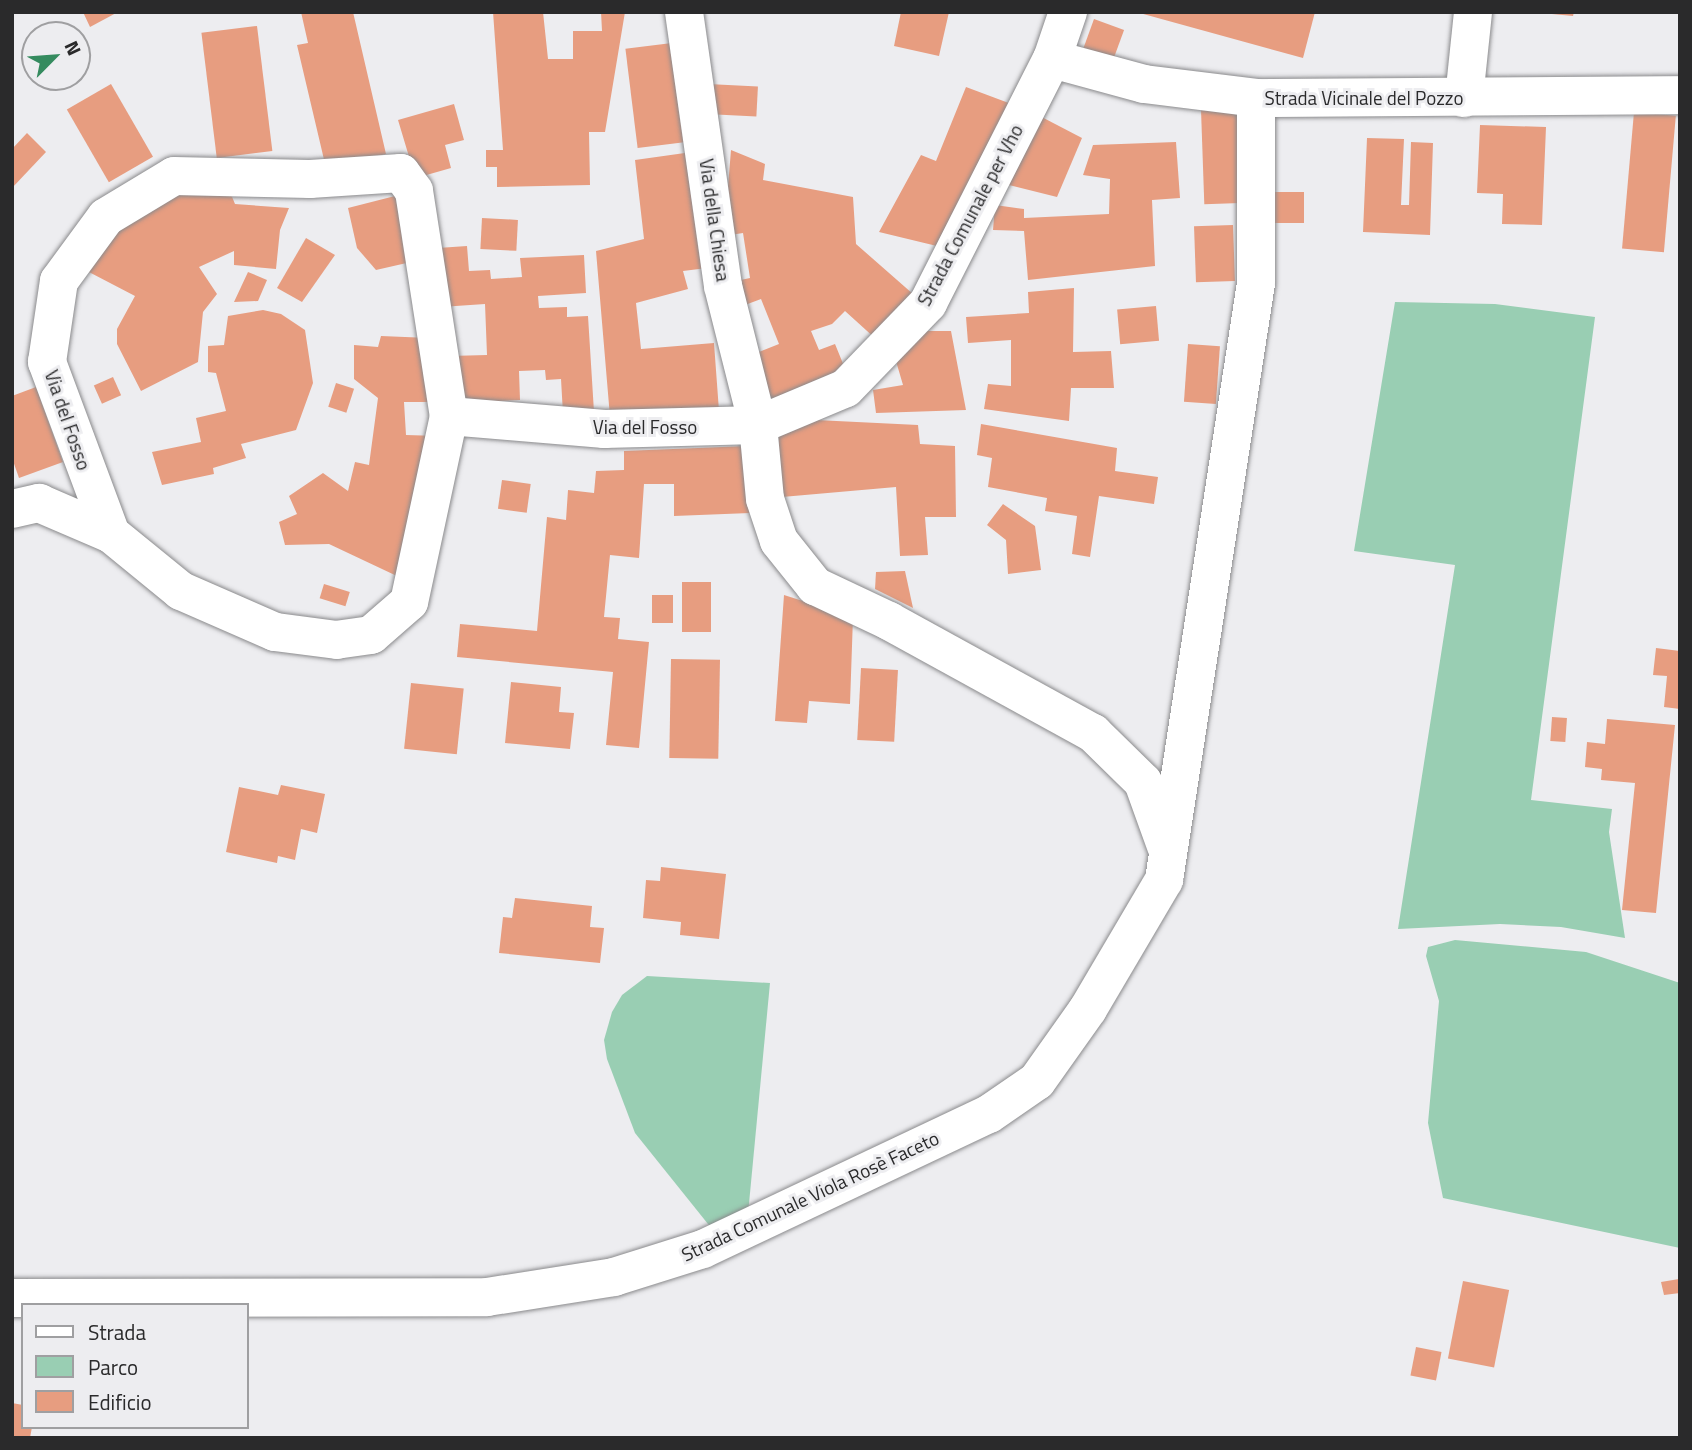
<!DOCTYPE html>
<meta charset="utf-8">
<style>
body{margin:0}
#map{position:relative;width:1692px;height:1450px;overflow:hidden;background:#ededf0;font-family:"Titillium Web",sans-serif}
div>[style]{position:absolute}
.green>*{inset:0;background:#99ceb3}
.building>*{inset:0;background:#e79d80;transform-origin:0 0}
.roads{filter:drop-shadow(0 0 2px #8a8a8c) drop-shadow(0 0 2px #8a8a8c)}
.minor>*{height:38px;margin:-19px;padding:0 19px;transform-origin:19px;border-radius:19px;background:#fff}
span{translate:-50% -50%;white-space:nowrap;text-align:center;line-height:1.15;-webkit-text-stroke:6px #ededf0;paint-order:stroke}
.street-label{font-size:19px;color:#2a2a2b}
.frame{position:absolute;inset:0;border:14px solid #2a2a2b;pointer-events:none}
.legend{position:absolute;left:21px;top:1303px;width:228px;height:126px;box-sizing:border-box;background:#ededf0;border:2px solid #9f9fa1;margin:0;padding:9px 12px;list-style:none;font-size:21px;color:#2a2a2b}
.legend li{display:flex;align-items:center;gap:14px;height:35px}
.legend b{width:35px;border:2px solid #9f9fa1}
.north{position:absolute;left:21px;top:21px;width:70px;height:70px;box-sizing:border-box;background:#ededf0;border:2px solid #9f9fa1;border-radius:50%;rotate:65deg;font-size:19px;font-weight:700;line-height:28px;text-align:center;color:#2a2a2b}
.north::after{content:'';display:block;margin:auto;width:24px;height:32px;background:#358b5f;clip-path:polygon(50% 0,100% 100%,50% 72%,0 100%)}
</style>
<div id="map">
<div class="green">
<i style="clip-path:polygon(1395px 302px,1495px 304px,1595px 317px,1531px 800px,1612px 809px,1609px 832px,1625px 938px,1561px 927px,1500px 924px,1398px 929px,1455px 565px,1354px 551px)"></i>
<i style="clip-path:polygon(1455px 940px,1586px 952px,1680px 983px,1680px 1248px,1443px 1198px,1428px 1123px,1439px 1001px,1426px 956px,1428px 947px)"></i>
<i style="clip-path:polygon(647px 976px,770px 983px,748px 1214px,712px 1229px,635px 1133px,607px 1059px,604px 1040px,612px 1012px,622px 995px)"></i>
</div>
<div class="building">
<i style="clip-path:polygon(83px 12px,118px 12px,90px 27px)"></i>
<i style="clip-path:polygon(301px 12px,353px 12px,386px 154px,326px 168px,297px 45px,308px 43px)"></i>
<i style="clip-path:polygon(493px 12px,543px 12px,548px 59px,573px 59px,573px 31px,602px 31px,601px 12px,625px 12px,605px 132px,589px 132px,590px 185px,497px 187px,497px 167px,486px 167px,486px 150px,503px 150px)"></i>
<i style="clip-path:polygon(901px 12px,949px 12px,939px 56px,894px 46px)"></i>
<i style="clip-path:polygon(1136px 12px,1315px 12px,1303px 58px)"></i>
<i style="clip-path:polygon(1552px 12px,1574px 12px,1573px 16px,1552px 14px)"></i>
<i style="left:1094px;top:19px;width:32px;height:31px;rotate:20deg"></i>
<i style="left:257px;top:26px;width:126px;height:56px;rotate:83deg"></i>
<i style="left:680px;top:42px;width:100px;height:55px;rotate:83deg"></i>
<i style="left:111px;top:84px;width:84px;height:51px;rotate:60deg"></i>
<i style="left:708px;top:84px;width:50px;height:30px;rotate:3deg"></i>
<i style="clip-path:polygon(966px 87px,1014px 105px,941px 247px,879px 232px,921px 155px,936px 161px)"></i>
<i style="clip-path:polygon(454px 104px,464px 140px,445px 145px,451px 168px,423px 176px,410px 160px,398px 120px)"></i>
<i style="left:1237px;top:109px;width:94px;height:36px;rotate:88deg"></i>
<i style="left:1634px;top:112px;width:42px;height:137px;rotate:5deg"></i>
<i style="clip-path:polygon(1034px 113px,1082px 138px,1057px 197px,997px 182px)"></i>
<i style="clip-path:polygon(1480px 125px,1546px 127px,1542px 225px,1502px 224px,1503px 194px,1477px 193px)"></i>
<i style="clip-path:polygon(27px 133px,46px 152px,12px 188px,12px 149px)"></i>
<i style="clip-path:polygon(1367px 138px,1404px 139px,1401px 205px,1409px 205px,1411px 142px,1433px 143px,1430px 235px,1363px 232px)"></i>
<i style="clip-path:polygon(1176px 142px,1180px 198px,1152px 200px,1155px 266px,1028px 280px,1024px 231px,993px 230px,995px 205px,1024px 209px,1024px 218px,1109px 214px,1110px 179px,1083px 175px,1093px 145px)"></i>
<i style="clip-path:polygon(731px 150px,765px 164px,763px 180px,853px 197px,856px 244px,913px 294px,877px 340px,845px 311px,832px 324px,811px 331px,819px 350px,835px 344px,846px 371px,772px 400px,754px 354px,779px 344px,761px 299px,745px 305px,736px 281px,750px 278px,743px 233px,724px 236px)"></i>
<i style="clip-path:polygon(692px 152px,707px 268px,683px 271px,688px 289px,636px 303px,641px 349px,714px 343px,719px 411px,610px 417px,596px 251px,644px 239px,635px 160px)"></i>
<i style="clip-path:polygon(189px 186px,228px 187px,235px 204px,289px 208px,280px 230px,276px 269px,234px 265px,234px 251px,199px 267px,217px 294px,203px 312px,198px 362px,141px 391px,117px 344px,117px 329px,135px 296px,87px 271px,117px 227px)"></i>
<i style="left:1267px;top:192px;width:37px;height:31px"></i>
<i style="clip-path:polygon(395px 196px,411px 262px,376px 270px,357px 248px,348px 208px)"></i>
<i style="left:482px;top:218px;width:36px;height:31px;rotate:3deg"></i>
<i style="left:1233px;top:225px;width:56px;height:39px;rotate:88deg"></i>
<i style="clip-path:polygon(306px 238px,335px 255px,302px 302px,277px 288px)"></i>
<i style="clip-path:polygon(467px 246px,469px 271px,490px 270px,491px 279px,522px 277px,520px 258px,584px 255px,586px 293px,538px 296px,539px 308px,567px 307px,567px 317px,588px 316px,594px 412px,563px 414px,561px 379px,546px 380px,545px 370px,519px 371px,520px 400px,452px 403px,450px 356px,487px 355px,485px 304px,441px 307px,438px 248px)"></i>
<i style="clip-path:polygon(248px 272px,267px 280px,258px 301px,234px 302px)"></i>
<i style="clip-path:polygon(1074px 288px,1073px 352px,1111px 351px,1114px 388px,1071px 388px,1069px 421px,984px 409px,988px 384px,1011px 386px,1011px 340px,968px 343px,966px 317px,1029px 313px,1028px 292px)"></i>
<i style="left:1156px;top:306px;width:35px;height:39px;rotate:85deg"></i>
<i style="clip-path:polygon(263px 310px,281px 314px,305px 330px,313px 383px,296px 430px,241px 444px,246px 458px,213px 468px,214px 474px,162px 485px,152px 452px,201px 442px,196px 418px,226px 411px,216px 373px,208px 372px,208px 346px,224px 345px,228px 316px)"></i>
<i style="clip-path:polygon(914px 331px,951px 331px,966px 410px,876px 413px,873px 390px,903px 385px,893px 351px)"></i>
<i style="clip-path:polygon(381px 336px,429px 338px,430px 402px,404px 402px,406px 435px,439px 436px,399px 577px,329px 544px,285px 545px,279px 522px,297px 514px,289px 496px,323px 473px,348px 491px,355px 462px,369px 465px,378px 398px,354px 379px,354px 345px,378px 347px)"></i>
<i style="left:1188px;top:344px;width:32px;height:58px;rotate:4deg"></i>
<i style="left:113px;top:377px;width:20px;height:21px;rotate:66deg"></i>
<i style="left:336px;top:383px;width:19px;height:25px;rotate:18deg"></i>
<i style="clip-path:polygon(36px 387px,63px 462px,19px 478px,12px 458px,12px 396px)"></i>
<i style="clip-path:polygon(816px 420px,918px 425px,920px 444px,955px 446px,956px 517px,925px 517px,928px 555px,900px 556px,896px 487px,782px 497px,778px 436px)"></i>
<i style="clip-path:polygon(981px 424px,1117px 448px,1115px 471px,1158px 477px,1154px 504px,1099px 496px,1090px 557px,1072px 554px,1077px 516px,1045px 511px,1047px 498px,988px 487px,992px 458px,977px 455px)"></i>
<i style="clip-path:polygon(747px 446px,750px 513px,674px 516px,674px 484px,644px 484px,639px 558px,610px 555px,604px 617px,620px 618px,618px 639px,649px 642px,639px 748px,606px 745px,613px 672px,457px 657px,460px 624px,537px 631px,547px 517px,566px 520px,568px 490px,594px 493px,596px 471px,624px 470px,624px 451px)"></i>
<i style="left:502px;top:480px;width:29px;height:29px;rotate:8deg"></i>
<i style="clip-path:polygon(1003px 504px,1035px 526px,1041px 570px,1008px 574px,1006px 540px,987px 525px)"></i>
<i style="clip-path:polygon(905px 571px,913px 608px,875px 589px,876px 572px)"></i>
<i style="left:682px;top:582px;width:29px;height:50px"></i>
<i style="left:324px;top:584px;width:27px;height:15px;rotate:17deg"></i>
<i style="left:652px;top:595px;width:21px;height:28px"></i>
<i style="clip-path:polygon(784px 595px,853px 617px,850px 704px,809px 701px,807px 723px,775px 721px)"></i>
<i style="clip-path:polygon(1656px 648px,1680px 651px,1680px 709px,1664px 707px,1667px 676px,1653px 675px)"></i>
<i style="left:671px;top:659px;width:49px;height:99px;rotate:1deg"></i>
<i style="left:861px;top:668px;width:37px;height:72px;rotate:3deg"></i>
<i style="clip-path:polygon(511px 682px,561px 687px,559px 712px,574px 713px,570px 749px,505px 743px)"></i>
<i style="left:411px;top:683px;width:53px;height:66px;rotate:6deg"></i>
<i style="left:1552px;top:717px;width:15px;height:24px;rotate:4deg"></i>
<i style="clip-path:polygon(1607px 719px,1675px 725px,1656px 913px,1622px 910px,1635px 783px,1601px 780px,1602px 769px,1585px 767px,1587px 742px,1605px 744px)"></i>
<i style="clip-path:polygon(281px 785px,325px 794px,317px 833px,301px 829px,295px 860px,278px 856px,277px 863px,226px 852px,239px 787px,278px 795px)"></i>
<i style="clip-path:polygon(661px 867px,726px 874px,719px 939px,680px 935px,681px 922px,643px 918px,646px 880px,660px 881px)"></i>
<i style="clip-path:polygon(515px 898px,592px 906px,590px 927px,604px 928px,600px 963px,499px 953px,503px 917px,512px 918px)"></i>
<i style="clip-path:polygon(1679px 1279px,1680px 1293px,1664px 1295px,1661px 1282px)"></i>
<i style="left:1463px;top:1281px;width:47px;height:79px;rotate:11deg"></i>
<i style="left:1416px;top:1347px;width:26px;height:29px;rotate:11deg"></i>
<i style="clip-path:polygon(12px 1403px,23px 1405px,23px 1427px,32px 1427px,30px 1438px,12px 1438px)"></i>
</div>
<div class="roads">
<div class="minor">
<i style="left:684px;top:12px;width:277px;rotate:81.9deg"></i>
<i style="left:723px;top:286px;width:143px;rotate:75.9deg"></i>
<i style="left:758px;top:425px;width:74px;rotate:84.6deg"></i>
<i style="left:765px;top:499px;width:44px;rotate:71.6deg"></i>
<i style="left:779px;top:541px;width:58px;rotate:51.3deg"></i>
<i style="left:815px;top:586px;width:82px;rotate:25.3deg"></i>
<i style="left:889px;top:621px;width:233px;rotate:28.8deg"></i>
<i style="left:1093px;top:733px;width:70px;rotate:44.4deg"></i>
<i style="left:1143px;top:782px;width:68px;rotate:70.2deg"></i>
<i style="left:1052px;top:59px;width:95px;rotate:15.2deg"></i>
<i style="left:1144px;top:84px;width:113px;rotate:7.1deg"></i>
<i style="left:1256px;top:98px;width:424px;rotate:-0.4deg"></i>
<i style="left:1464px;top:98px;width:86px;rotate:-84deg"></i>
<i style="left:449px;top:416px;width:190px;rotate:102.1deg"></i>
<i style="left:409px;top:602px;width:50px;rotate:139deg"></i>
<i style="left:371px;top:635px;width:34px;rotate:172deg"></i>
<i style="left:337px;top:640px;width:63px;rotate:-172.6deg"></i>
<i style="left:275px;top:632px;width:103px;rotate:-156.4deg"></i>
<i style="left:181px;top:591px;width:90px;rotate:-140.8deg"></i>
<i style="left:111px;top:534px;width:184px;rotate:-110.4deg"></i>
<i style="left:47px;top:362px;width:82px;rotate:-81.6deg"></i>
<i style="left:59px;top:281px;width:79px;rotate:-53.7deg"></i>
<i style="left:106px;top:217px;width:79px;rotate:-31.1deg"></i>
<i style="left:174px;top:176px;width:136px;rotate:1.3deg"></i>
<i style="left:310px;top:179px;width:91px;rotate:-3.8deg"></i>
<i style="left:401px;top:173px;width:22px;rotate:54deg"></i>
<i style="left:414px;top:191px;width:228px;rotate:81.2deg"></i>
<i style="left:449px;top:416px;width:156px;rotate:4.8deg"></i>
<i style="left:604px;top:429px;width:154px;rotate:-1.5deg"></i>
<i style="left:758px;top:425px;width:95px;rotate:-22.8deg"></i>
<i style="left:846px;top:388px;width:118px;rotate:-46deg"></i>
<i style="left:928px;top:303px;width:274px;rotate:-63.1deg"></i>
<i style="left:1052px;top:59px;width:50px;rotate:-71.2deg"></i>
<i style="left:12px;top:509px;width:28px;rotate:-13deg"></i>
<i style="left:39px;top:503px;width:78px;rotate:23.3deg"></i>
<i style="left:12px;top:1298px;width:475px;rotate:-0.1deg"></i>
<i style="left:487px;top:1297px;width:129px;rotate:-8.9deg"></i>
<i style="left:614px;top:1277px;width:93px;rotate:-17.5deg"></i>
<i style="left:703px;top:1249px;width:316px;rotate:-25.3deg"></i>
<i style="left:989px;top:1114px;width:58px;rotate:-34.5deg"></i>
<i style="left:1037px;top:1081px;width:88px;rotate:-54.7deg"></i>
<i style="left:1088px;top:1009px;width:150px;rotate:-59.5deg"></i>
<i style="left:1164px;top:880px;width:604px;rotate:-81.24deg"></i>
<i style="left:1256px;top:283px;width:185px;rotate:-90deg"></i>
</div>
</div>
<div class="street-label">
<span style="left:1364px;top:98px">Strada Vicinale del Pozzo</span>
<span style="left:970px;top:215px;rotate:-62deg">Strada Comunale per Vho</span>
<span style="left:715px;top:220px;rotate:82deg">Via della Chiesa</span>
<span style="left:68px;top:420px;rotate:71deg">Via del Fosso</span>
<span style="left:645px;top:427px">Via del Fosso</span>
<span style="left:810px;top:1196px;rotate:-25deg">Strada Comunale Viola Rosè Faceto</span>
</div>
<div class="frame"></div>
<ul class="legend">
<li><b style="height:9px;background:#fff"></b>Strada</li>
<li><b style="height:19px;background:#99ceb3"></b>Parco</li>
<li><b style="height:19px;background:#e79d80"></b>Edificio</li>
</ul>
<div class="north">N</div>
</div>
